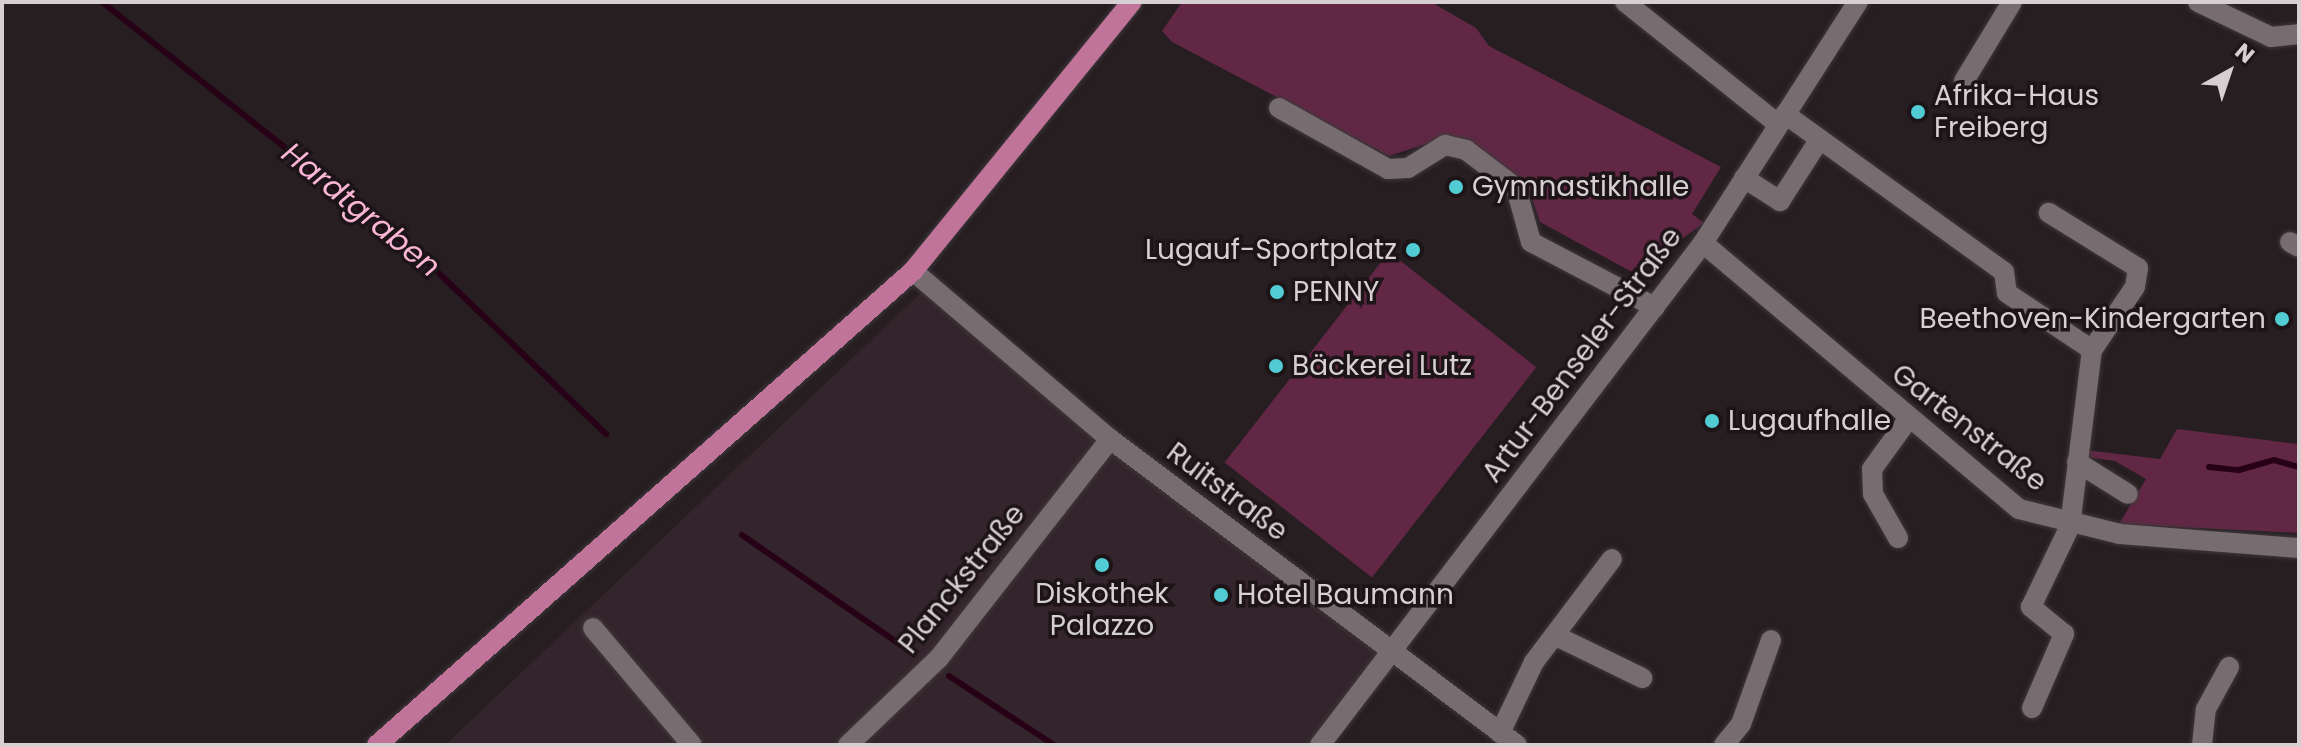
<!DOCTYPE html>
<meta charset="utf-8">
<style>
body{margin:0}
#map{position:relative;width:2301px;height:747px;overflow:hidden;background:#261e21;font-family:Poppins,sans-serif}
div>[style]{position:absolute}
.built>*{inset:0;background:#34252c}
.green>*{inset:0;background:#632746;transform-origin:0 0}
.stream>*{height:6px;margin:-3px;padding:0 3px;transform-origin:3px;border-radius:3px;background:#270216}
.roads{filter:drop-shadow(0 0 2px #3f383b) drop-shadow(0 0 2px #3f383b)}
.minor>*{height:20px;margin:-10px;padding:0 10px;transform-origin:10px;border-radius:10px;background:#776c70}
.major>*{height:20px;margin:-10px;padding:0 10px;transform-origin:10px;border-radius:10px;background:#c07499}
.dots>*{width:22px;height:22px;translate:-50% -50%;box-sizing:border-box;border:4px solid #1d1418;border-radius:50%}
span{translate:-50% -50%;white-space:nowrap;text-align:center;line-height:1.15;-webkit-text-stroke:7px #1d1418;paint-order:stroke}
.poi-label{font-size:28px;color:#d6d0d2}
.left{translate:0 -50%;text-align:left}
.right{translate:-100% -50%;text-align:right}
.street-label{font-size:28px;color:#d6d0d2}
.water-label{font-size:30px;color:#fab6d4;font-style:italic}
.frame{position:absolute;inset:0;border:4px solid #d6d0d2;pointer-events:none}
.north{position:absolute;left:2189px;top:32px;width:80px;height:80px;-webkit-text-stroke:6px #1d1418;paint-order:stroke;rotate:40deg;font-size:22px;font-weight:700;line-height:32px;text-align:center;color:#d6d0d2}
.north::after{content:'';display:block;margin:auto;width:28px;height:36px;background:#d6d0d2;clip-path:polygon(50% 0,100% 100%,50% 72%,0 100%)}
</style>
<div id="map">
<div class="built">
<i style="clip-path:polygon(927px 287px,1405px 654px,1333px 745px,445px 745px)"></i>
</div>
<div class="green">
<i style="clip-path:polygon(1182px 2px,1431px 2px,1476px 28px,1489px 46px,1721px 167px,1692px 214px,1704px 223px,1634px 273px,1540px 222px,1528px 186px,1487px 154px,1447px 137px,1389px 156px,1172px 42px,1162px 31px)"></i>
<i style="left:1389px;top:252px;width:187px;height:267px;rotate:38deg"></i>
<i style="clip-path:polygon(2177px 429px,2299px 444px,2299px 533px,2119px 524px,2146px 479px,2115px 461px,2086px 457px,2085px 450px,2160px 459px)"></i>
</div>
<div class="stream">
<i style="left:102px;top:2px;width:408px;rotate:38.5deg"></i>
<i style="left:421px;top:256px;width:257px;rotate:43.9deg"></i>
<i style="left:2209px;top:467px;width:30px;rotate:6deg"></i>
<i style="left:2239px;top:470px;width:36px;rotate:-16deg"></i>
<i style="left:2274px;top:460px;width:26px;rotate:16deg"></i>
<i style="left:742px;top:535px;width:209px;rotate:34.7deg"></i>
<i style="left:949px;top:676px;width:126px;rotate:33.3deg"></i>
</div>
<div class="roads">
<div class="minor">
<i style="left:1625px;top:2px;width:196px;rotate:38.6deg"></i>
<i style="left:2198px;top:2px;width:81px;rotate:25.6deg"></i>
<i style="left:2271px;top:37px;width:28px;rotate:-6deg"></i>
<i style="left:1964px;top:81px;width:92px;rotate:-58.7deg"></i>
<i style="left:1279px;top:108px;width:125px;rotate:29.2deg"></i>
<i style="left:1388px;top:169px;width:20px;rotate:-3deg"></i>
<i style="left:1408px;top:168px;width:44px;rotate:-31.9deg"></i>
<i style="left:1445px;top:145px;width:22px;rotate:13deg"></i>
<i style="left:1466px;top:150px;width:63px;rotate:37.2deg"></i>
<i style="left:1516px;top:188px;width:56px;rotate:74.5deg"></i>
<i style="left:1531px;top:242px;width:140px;rotate:27.7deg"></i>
<i style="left:1785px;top:114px;width:270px;rotate:35.8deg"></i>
<i style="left:2004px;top:272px;width:21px;rotate:82deg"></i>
<i style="left:2007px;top:293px;width:102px;rotate:33.8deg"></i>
<i style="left:1744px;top:178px;width:43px;rotate:32.6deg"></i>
<i style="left:1780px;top:201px;width:67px;rotate:-57.3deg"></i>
<i style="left:2290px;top:242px;width:10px;rotate:29deg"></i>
<i style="left:1703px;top:243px;width:413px;rotate:40.1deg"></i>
<i style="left:2019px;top:509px;width:104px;rotate:13.9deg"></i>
<i style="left:2120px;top:534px;width:180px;rotate:4.5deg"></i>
<i style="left:913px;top:271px;width:259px;rotate:40.5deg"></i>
<i style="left:1110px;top:439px;width:509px;rotate:36.94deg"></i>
<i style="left:2077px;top:462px;width:60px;rotate:32.1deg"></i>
<i style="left:1898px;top:538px;width:51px;rotate:-119.6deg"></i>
<i style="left:1873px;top:494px;width:25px;rotate:-92deg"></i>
<i style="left:1872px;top:469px;width:63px;rotate:-54deg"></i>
<i style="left:593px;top:628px;width:153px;rotate:49.8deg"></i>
<i style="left:1556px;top:636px;width:96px;rotate:26deg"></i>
<i style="left:2032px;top:708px;width:81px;rotate:-66.6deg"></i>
<i style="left:2064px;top:634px;width:43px;rotate:-140.7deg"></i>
<i style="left:2031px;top:607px;width:90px;rotate:-64.3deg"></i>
<i style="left:2070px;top:526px;width:177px;rotate:-82.9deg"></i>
<i style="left:2092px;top:350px;width:76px;rotate:-55.7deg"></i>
<i style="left:2135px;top:287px;width:19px;rotate:-81deg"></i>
<i style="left:2138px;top:268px;width:105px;rotate:-148.3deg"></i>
<i style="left:1500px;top:733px;width:79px;rotate:-64.4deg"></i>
<i style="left:1534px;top:662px;width:129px;rotate:-52.9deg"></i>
<i style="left:848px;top:745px;width:126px;rotate:-43.7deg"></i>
<i style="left:939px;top:658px;width:278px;rotate:-52deg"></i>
<i style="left:1320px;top:745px;width:631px;rotate:-52.66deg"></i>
<i style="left:1703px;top:243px;width:287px;rotate:-57.3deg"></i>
<i style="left:1724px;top:745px;width:27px;rotate:-51deg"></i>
<i style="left:1741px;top:724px;width:89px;rotate:-70.3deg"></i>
<i style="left:2202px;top:745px;width:36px;rotate:-84deg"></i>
<i style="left:2206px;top:709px;width:48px;rotate:-61.3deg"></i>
</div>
<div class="major">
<i style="left:377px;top:745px;width:716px;rotate:-41.49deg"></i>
<i style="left:913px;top:271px;width:347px;rotate:-50.9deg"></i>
</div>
</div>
<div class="dots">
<i style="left:1918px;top:112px;background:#51ccd3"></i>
<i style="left:1456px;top:187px;background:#51ccd3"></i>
<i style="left:1413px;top:250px;background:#51ccd3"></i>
<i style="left:1277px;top:292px;background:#51ccd3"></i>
<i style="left:2282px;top:319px;background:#51ccd3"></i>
<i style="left:1276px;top:366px;background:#51ccd3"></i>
<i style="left:1712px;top:421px;background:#51ccd3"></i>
<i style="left:1102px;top:565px;background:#51ccd3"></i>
<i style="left:1221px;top:595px;background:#51ccd3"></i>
</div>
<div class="poi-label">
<span class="left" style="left:1934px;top:112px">Afrika-Haus<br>Freiberg</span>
<span class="left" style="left:1472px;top:187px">Gymnastikhalle</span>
<span class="right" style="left:1397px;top:250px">Lugauf-Sportplatz</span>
<span class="left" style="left:1293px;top:292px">PENNY</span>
<span class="right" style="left:2266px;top:319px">Beethoven-Kindergarten</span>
<span class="left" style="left:1292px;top:366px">Bäckerei Lutz</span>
<span class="left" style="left:1728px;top:421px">Lugaufhalle</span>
<span style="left:1102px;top:610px">Diskothek<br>Palazzo</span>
<span class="left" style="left:1237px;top:595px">Hotel Baumann</span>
</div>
<div class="street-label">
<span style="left:1582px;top:355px;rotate:-53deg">Artur-Benseler-Straße</span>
<span style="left:1969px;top:428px;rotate:38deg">Gartenstraße</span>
<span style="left:1227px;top:492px;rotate:37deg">Ruitstraße</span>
<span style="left:962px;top:579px;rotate:-51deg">Planckstraße</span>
</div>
<div class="water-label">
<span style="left:361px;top:210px;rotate:39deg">Hardtgraben</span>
</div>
<div class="frame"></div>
<div class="north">N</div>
</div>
